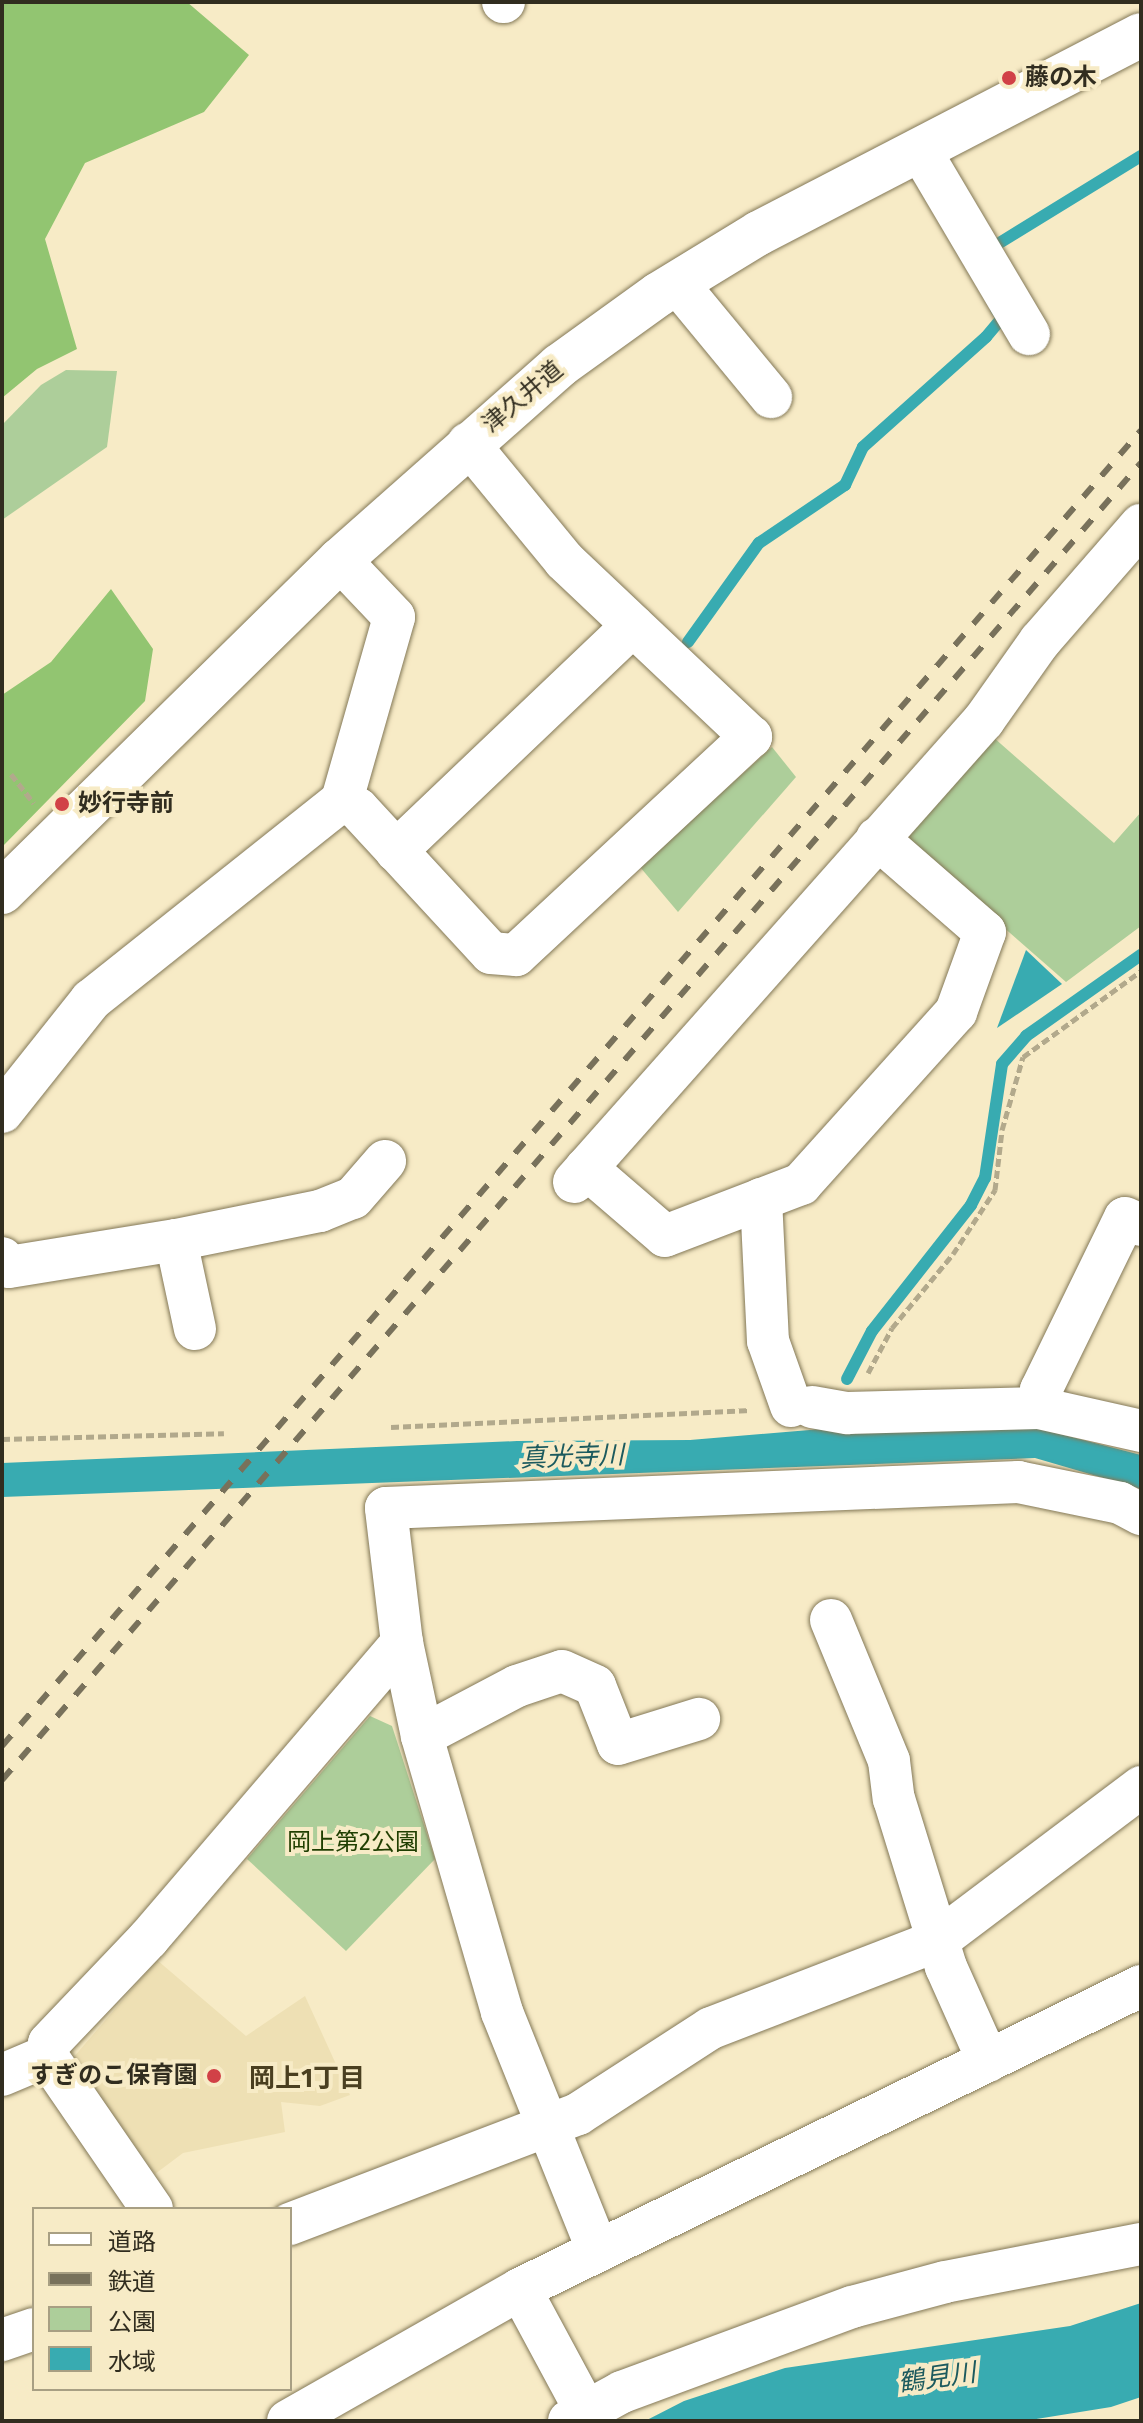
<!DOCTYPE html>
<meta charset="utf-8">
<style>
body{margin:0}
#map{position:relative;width:1143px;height:2423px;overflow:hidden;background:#f7ebc6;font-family:"Fira Sans","Noto Sans JP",sans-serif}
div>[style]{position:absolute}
.built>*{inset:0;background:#eee0b4}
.green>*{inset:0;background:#adce9a}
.forest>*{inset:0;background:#92c571}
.water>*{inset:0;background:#38abb1}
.stream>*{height:12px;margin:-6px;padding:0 6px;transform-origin:6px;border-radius:6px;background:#38abb1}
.path>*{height:5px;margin-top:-2.5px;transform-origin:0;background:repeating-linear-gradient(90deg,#b2a98c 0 8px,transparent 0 12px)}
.roads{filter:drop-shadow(0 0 2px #837857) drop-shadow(0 0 2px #837857)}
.minor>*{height:42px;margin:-21px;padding:0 21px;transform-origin:21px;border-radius:21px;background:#fff}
.major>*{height:44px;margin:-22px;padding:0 22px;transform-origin:22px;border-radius:22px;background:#fff}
.rail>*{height:6px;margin-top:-3px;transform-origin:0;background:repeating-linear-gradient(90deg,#78715b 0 14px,transparent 0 28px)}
.dots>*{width:22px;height:22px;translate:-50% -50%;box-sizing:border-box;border:4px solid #f7ebc6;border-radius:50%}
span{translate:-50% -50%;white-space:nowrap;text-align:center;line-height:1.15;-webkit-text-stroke:8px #f7ebc6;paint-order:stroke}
.poi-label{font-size:24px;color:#312d1f;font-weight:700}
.left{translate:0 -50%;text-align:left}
.right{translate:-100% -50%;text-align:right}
.street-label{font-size:24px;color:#312d1f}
.park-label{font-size:24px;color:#1f3e01}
.water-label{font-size:26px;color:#1c5a5e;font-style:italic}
.neighbourhood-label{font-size:26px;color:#4a3f20;font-weight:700}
.frame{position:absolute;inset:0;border:4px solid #312d1f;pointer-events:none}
.legend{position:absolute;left:32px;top:2207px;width:260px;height:184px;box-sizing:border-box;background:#f7ebc6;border:2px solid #a89f83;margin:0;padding:10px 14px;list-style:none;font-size:24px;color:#312d1f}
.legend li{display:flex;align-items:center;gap:16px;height:40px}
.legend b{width:40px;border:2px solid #a89f83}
</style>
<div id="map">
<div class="built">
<i style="clip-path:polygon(157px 1960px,246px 2036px,305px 1996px,350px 2095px,320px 2106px,281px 2102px,285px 2132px,183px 2153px,155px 2174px,73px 2058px)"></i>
</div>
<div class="green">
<i style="clip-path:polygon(66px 370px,117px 371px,107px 447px,2px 520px,2px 425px,41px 385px)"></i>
<i style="clip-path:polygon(993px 737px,1114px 843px,1141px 812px,1141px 926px,1066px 982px,911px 846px,908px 829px)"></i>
<i style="clip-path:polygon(772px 747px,796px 777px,678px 912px,640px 867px)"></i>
<i style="clip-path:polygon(370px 1716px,392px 1726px,435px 1859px,346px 1951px,247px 1859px)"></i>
</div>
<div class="forest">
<i style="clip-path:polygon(2px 2px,187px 2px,249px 55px,204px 112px,85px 163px,45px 239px,77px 349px,37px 369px,2px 398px)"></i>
<i style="clip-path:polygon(111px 589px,153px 649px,145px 701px,2px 847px,2px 695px,51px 662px)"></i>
</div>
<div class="water">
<i style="clip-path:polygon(1026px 950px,1062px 984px,997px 1028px)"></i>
<i style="clip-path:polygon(869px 1425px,1033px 1427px,1141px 1455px,1141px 1489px,1035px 1458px,2px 1497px,2px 1463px,517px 1441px,690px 1440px)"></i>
<i style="clip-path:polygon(1141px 2303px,1141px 2397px,1111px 2407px,1024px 2421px,645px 2421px,684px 2401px,785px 2368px,1070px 2326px)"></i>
</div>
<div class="stream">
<i style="left:1001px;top:242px;width:164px;rotate:-31.6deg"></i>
<i style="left:688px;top:642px;width:122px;rotate:-54.4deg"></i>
<i style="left:759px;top:543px;width:104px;rotate:-34deg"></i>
<i style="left:845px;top:485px;width:42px;rotate:-64.7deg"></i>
<i style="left:863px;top:447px;width:165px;rotate:-41.8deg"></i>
<i style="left:986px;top:337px;width:25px;rotate:-50deg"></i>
<i style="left:1002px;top:318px;width:11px;rotate:-124deg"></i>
<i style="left:847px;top:1379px;width:54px;rotate:-62.5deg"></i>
<i style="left:872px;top:1331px;width:160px;rotate:-51.8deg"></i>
<i style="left:971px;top:1205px;width:30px;rotate:-63deg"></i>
<i style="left:985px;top:1178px;width:115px;rotate:-81.5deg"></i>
<i style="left:1002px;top:1064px;width:37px;rotate:-49deg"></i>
<i style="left:1026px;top:1036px;width:141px;rotate:-35.2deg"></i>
</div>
<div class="path">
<i style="left:11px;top:774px;width:37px;rotate:52deg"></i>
<i style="left:868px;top:1373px;width:51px;rotate:-61.9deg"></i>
<i style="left:892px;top:1328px;width:96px;rotate:-50.5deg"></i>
<i style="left:953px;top:1254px;width:77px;rotate:-56.7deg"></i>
<i style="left:995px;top:1190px;width:60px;rotate:-83.3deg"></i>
<i style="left:1002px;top:1130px;width:76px;rotate:-74deg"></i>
<i style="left:1023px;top:1057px;width:146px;rotate:-36.1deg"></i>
<i style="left:391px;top:1427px;width:360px;rotate:-2.7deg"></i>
<i style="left:2px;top:1439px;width:222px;rotate:-1.5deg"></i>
</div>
<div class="roads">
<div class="minor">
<i style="left:503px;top:2px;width:1px"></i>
<i style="left:920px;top:150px;width:214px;rotate:59.4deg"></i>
<i style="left:677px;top:283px;width:148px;rotate:50.5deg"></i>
<i style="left:342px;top:800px;width:18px;rotate:29deg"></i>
<i style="left:358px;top:809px;width:196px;rotate:47.3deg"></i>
<i style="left:491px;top:953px;width:25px;rotate:5deg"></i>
<i style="left:516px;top:955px;width:321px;rotate:-42.9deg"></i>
<i style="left:751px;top:737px;width:257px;rotate:-136.6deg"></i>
<i style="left:564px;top:560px;width:151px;rotate:-129.4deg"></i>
<i style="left:396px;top:851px;width:327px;rotate:-43.6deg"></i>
<i style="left:2px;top:1112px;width:143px;rotate:-51.5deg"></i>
<i style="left:91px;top:1000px;width:321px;rotate:-38.5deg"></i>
<i style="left:342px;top:800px;width:190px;rotate:-74.1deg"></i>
<i style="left:394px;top:617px;width:79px;rotate:-133.5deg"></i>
<i style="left:586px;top:1168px;width:104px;rotate:40.7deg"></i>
<i style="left:665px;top:1236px;width:146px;rotate:-20.9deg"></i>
<i style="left:801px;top:1184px;width:232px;rotate:-48deg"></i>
<i style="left:956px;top:1012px;width:85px;rotate:-70.1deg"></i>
<i style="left:985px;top:932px;width:143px;rotate:-139deg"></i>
<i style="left:574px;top:1182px;width:618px;rotate:-48.41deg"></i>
<i style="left:984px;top:720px;width:97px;rotate:-54.7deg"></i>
<i style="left:1040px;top:641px;width:154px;rotate:-49deg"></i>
<i style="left:761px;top:1199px;width:142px;rotate:87.2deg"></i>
<i style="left:768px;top:1341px;width:69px;rotate:70.5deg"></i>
<i style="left:2px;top:1258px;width:11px;rotate:52deg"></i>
<i style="left:9px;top:1267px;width:169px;rotate:-9.2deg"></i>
<i style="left:195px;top:1329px;width:91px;rotate:-102.1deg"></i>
<i style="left:176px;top:1240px;width:147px;rotate:-11.4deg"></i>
<i style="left:320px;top:1211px;width:35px;rotate:-22deg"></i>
<i style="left:353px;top:1198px;width:49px;rotate:-49.1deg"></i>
<i style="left:812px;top:1407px;width:36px;rotate:10deg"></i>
<i style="left:847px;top:1413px;width:192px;rotate:-1.5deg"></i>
<i style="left:1039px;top:1408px;width:105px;rotate:12.7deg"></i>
<i style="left:1039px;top:1408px;width:18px;rotate:-84deg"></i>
<i style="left:1041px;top:1390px;width:191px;rotate:-64deg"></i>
<i style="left:1125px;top:1218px;width:17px;rotate:24deg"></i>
<i style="left:831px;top:1620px;width:152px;rotate:67.6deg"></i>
<i style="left:889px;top:1761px;width:38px;rotate:83deg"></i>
<i style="left:894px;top:1799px;width:176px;rotate:72.8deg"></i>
<i style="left:946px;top:1967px;width:103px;rotate:65.9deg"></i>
<i style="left:422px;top:1736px;width:107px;rotate:-27.8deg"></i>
<i style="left:517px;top:1686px;width:47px;rotate:-18.4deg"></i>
<i style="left:562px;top:1671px;width:36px;rotate:24deg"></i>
<i style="left:595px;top:1686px;width:62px;rotate:68.4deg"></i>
<i style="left:618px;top:1744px;width:85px;rotate:-17.2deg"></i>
<i style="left:2px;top:2075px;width:49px;rotate:-22.9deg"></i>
<i style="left:152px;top:2209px;width:186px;rotate:-124.5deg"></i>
<i style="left:47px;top:2056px;width:13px;rotate:-81deg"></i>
<i style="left:49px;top:2043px;width:145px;rotate:-46.4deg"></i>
<i style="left:149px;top:1938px;width:389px;rotate:-49.4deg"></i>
<i style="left:290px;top:2224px;width:308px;rotate:-20.9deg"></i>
<i style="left:578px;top:2114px;width:158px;rotate:-32.9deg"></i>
<i style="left:711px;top:2028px;width:242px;rotate:-21.1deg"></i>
<i style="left:937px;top:1941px;width:256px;rotate:-37deg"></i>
<i style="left:598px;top:2251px;width:258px;rotate:-111.9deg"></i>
<i style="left:502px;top:2012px;width:287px;rotate:-106.2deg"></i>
<i style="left:422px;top:1736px;width:95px;rotate:-102.1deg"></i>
<i style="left:402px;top:1643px;width:136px;rotate:-96.8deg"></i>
<i style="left:386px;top:1508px;width:633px;rotate:-2.36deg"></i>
<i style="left:1018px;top:1482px;width:104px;rotate:11.6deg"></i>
<i style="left:1120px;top:1503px;width:24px;rotate:28deg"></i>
<i style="left:520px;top:2289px;width:150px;rotate:61.7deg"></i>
<i style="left:2px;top:2340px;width:34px;rotate:-19deg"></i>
<i style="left:288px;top:2421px;width:267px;rotate:-29.6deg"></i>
<i style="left:520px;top:2289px;width:691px;rotate:-26.01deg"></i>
<i style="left:569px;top:2421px;width:60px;rotate:-28.7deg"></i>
<i style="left:622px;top:2392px;width:245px;rotate:-20.3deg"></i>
<i style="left:852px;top:2307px;width:96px;rotate:-15deg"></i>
<i style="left:945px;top:2282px;width:200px;rotate:-11deg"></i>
</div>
<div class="major">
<i style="left:2px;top:892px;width:474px;rotate:-44.5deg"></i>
<i style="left:340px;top:560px;width:293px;rotate:-41.5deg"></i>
<i style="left:559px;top:366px;width:123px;rotate:-35.8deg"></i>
<i style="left:659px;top:294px;width:117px;rotate:-31.4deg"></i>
<i style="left:759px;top:233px;width:430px;rotate:-27.4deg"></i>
</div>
</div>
<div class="rail">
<i style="left:2px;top:1746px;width:1740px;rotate:-49.12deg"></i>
<i style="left:2px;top:1780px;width:1741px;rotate:-49.15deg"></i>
</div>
<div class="dots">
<i style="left:1009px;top:78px;background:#d14147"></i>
<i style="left:62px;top:804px;background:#d14147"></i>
<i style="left:214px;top:2076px;background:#d14147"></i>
</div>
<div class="poi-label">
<span class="left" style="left:1025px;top:78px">藤の木</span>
<span class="left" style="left:78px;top:804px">妙行寺前</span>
<span class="right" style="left:198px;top:2076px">すぎのこ保育園</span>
</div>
<div class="street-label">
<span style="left:523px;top:397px;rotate:-40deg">津久井道</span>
</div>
<div class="park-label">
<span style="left:353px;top:1843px">岡上第2公園</span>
</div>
<div class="water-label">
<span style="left:572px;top:1457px;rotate:-2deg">真光寺川</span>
<span style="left:937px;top:2378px;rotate:-8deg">鶴見川</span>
</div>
<div class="neighbourhood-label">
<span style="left:307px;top:2079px">岡上1丁目</span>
</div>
<div class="frame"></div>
<ul class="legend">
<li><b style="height:10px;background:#fff"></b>道路</li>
<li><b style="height:10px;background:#78715b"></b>鉄道</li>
<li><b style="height:22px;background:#adce9a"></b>公園</li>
<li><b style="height:22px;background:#38abb1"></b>水域</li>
</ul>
</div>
